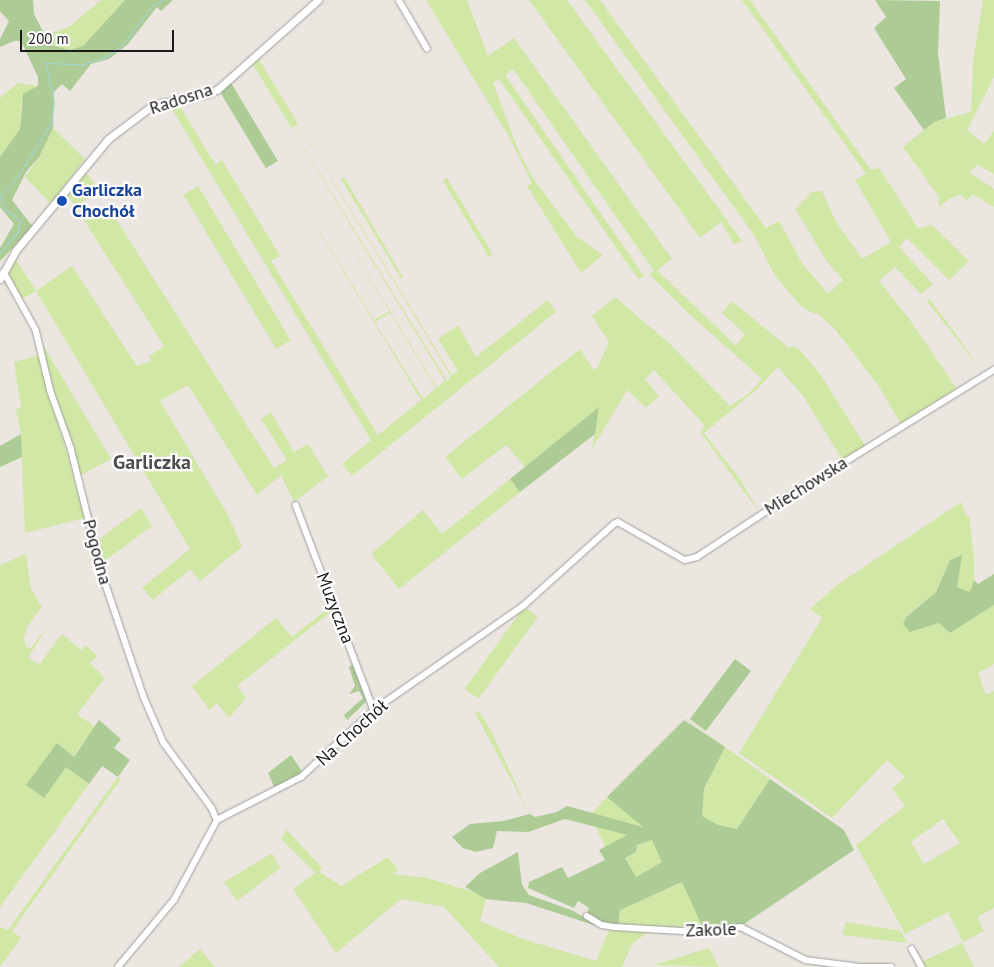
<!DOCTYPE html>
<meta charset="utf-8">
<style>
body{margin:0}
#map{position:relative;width:994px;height:967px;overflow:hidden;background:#ece6e0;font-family:"PT Sans",sans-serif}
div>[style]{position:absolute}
.grass>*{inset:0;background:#d0e7a5;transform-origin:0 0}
.forest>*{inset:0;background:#adcb95;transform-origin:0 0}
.stream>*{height:1px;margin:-0.5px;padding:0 0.5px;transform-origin:0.5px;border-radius:0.5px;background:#a0d6da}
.roads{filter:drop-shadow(0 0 1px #9e9e9e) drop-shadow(0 0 1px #9e9e9e)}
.minor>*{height:5.5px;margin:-2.75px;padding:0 2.75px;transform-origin:2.75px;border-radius:2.75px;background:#fff}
.tertiary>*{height:7px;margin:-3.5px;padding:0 3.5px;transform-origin:3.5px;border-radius:3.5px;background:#fff}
.dots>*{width:14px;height:14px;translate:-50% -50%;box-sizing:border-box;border:2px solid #fff;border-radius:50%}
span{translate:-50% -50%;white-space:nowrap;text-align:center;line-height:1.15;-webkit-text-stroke:4.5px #fff;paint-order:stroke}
.street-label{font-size:18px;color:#1a1a1a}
.transit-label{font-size:18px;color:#164399;font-weight:700}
.left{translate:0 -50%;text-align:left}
.quarter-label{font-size:20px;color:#4d4d4d;font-weight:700}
.scale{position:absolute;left:20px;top:30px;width:154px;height:22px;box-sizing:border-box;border:2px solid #1a1a1a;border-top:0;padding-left:6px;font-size:15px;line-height:18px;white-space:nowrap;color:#1a1a1a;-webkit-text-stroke:4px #fff;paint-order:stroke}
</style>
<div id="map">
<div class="grass">
<i style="clip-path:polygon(101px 0,125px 0,83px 46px,70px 50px,50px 45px,44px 36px,69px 27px)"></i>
<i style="clip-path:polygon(426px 0,467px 0,488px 56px,514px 38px,672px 259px,657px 270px,736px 346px,745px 334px,722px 313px,732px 301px,789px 348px,794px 346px,800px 350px,820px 374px,866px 447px,843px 461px,803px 396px,778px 367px,757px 389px,704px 433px,739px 478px,760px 513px,700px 432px,705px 426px,654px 370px,645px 379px,659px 396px,646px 408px,627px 390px,592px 449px,599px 407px,525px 467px,506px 445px,462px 479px,445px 457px,580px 349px,594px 370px,597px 368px,609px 342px,592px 316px,615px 297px,669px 343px,730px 406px,748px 394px,762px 379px,688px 313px,649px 274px,654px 271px,513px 69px,505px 75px,644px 276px,638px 279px,499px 79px,493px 83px,519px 152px,533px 178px,577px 237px,603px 255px,581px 273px,527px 186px,532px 183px,508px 135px)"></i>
<i style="clip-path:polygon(529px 0,567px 0,742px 241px,734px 244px,721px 222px,700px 238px)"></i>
<i style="clip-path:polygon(585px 0,600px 0,766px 228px,779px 221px,802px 263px,828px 294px,843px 280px,828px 263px,795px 209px,812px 192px,822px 191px,835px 220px,862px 259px,891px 242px,855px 180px,866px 174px,742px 0,750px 0,871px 170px,879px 168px,918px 228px,932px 225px,969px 261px,949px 280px,907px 238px,899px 247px,933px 284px,921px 294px,895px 267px,879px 281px,910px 320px,957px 389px,901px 424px,879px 387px,835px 329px,816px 312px,814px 314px,801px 306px,775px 276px,754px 235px)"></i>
<i style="clip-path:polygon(983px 0,994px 0,994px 77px,967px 130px,984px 144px,994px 131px,994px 174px,978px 165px,969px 172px,994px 189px,994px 207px,972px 194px,967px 201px,960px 195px,952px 197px,939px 207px,939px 197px,903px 147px,934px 122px,971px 112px,973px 61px)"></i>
<i style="clip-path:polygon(evenodd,258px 58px,452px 375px,458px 371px,438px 339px,458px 325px,476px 357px,548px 300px,556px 312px,352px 476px,342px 464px,371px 440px,170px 106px,178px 103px,215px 164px,222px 160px,280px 256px,271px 261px,378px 435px,421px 400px,273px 155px,374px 320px,389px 311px,289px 146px,437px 388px,445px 381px,252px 63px,258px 58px,298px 124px,451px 376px,447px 381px,292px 128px,298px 124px,258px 58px,390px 313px,436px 388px,423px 399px,375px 322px,390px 313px)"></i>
<i style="clip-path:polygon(18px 83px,38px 86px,21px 103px,20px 129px,0 157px,0 98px)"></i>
<i style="clip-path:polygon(53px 128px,85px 159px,51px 204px,25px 177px,39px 157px)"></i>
<i style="clip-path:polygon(86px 172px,99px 191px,80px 204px,89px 220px,109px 208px,274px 468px,287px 460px,261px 419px,271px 412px,294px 452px,308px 444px,328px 476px,294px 502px,281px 475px,257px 495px,188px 385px,160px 401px,229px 517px,242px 547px,200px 581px,190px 569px,153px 600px,142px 588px,190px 549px,36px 291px,22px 299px,8px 274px,8px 268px,15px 258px,36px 291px,72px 266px,137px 366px,151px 361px,149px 356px,164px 346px,68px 195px)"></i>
<i style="clip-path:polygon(344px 177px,403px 277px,401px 278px,341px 179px)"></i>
<i style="left:447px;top:178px;width:89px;height:5px;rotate:59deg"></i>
<i style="left:198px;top:186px;width:180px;height:17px;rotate:59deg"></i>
<i style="clip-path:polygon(929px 299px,944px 318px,984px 374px,927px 301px)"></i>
<i style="clip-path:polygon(43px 345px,111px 459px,81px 475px,53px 391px)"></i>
<i style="clip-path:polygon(39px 355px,85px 518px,25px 533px,21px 434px,16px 409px,21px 408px,14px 362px)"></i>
<i style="clip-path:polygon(510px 479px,520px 492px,399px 589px,371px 554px,423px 510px,442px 534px)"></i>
<i style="clip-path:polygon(evenodd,961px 502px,966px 516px,969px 515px,974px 558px,974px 580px,970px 592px,957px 587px,961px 555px,950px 560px,936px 592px,906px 616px,910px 632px,939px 623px,950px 633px,994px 605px,994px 664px,978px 673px,986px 695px,994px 691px,994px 908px,977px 917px,984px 931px,963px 942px,948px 912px,905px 934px,856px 845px,905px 806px,892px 789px,905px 777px,887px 760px,832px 818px,739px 753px,822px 618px,810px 609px,837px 585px,961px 502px,943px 819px,960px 843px,924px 864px,911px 842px,943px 819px)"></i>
<i style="clip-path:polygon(141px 508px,152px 526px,102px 563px,97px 541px)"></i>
<i style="clip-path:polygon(26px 554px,31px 589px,42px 607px,28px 625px,24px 638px,26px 647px,31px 648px,51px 622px,28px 657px,39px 665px,62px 634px,81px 650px,85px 645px,98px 656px,90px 663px,105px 678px,77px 714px,95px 727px,73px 757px,58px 743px,66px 767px,89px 784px,0 907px,0 565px)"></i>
<i style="clip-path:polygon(331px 606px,333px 610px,237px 686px,246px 698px,229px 718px,217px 703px,209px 710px,192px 686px,276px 618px,292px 637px)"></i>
<i style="left:524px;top:607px;width:17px;height:101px;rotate:36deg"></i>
<i style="clip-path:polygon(589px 649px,770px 779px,737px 829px,718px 825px,701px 816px,704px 790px,724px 747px)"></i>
<i style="clip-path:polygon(479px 711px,492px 733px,530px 814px,475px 713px)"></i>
<i style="clip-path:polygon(118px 777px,121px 779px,12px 931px,21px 938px,0 967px,0 927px,8px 930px)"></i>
<i style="clip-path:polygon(607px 797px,645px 827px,591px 814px)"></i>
<i style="clip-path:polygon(596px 827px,628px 835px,605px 847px)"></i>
<i style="clip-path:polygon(287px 830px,322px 868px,320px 872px,341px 886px,388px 857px,398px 870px,393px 874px,427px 878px,477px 893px,486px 899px,480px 921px,523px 939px,596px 961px,609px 930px,648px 932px,632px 944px,622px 967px,499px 967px,444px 907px,401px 899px,336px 953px,293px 889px,316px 873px,283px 841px,281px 838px)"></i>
<i style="clip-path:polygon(652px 840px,663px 862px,636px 878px,625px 858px,636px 852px,637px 845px)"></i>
<i style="clip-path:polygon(272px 853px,280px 868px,237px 901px,224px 882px)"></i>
<i style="clip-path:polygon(683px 882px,703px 928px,618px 926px,620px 910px)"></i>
<i style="clip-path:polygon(846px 922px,901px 931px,907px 943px,842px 935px)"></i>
<i style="clip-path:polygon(962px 943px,974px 967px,924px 967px,921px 962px)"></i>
<i style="clip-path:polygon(709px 948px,719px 967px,653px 965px)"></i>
<i style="clip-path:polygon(200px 949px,215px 967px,179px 967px)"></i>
</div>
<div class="forest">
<i style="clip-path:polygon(0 0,33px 0,34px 14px,50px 45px,70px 50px,83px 46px,125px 0,173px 0,161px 11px,157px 7px,128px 44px,109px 59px,91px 64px,70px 91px,62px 84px,54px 92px,53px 128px,39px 157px,26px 172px,12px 200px,33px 227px,0 261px,0 248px,14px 224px,0 207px,0 157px,20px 129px,23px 94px,38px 86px,38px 77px,21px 41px,14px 41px,0 47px,0 39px,9px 21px,0 11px)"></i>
<i style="clip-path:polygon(875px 0,940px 1px,938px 53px,946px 118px,934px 122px,924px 130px,894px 88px,906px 79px,874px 28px,886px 17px)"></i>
<i style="left:231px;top:83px;width:91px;height:14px;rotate:59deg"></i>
<i style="clip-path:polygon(599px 407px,595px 434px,520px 492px,510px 479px)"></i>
<i style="clip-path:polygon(21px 434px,22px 457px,0 467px,0 446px)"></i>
<i style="clip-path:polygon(962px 555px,957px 587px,970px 592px,974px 580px,978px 584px,994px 574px,994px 605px,950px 633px,939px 623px,910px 632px,903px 624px,906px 617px,936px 592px,950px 560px)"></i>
<i style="left:735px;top:659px;width:20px;height:75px;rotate:37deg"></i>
<i style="clip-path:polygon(354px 663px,368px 700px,347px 720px,344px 715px,363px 698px,359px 691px,349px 694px,355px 686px,349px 667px)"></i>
<i style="clip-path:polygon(99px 720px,121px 739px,114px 748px,130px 760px,118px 777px,102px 766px,89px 784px,66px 767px,44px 798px,26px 785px,57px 743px,74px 757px)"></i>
<i style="clip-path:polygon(evenodd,684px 720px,725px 747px,704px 789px,702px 816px,718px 825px,737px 829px,770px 779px,844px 830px,854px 850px,744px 924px,703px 928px,682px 882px,620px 910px,618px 926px,604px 924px,587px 914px,589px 908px,578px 901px,574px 908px,528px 888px,529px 882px,562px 867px,568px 878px,605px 860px,599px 850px,627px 835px,565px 819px,528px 832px,497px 831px,493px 848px,476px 852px,463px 848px,452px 837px,470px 824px,503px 821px,530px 814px,535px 817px,557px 812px,567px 806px,643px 827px,607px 797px,684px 720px,652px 840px,662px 862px,636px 877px,625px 858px,636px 852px,637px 845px,652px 840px)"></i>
<i style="clip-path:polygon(291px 755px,303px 773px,275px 789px,268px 773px)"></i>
<i style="clip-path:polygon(518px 852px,522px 885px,529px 895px,571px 910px,609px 930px,526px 903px,486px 899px,465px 887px,480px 873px)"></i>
</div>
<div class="stream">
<i style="left:0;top:253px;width:27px;rotate:-51deg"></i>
<i style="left:17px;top:232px;width:11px;rotate:-75deg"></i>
<i style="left:20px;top:221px;width:21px;rotate:-141deg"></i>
<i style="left:4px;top:208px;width:13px;rotate:-108deg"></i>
<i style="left:0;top:196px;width:23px;rotate:-47deg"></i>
<i style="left:16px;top:179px;width:66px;rotate:-58deg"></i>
<i style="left:51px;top:123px;width:22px;rotate:-82deg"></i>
<i style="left:54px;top:101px;width:39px;rotate:-103deg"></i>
<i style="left:45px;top:63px;width:38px;rotate:2deg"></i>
<i style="left:83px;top:64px;width:24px;rotate:-17deg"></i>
<i style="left:106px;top:57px;width:23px;rotate:-38deg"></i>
<i style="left:124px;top:43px;width:46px;rotate:-52.9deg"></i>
<i style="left:152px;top:6px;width:12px;rotate:-31deg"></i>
</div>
<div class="roads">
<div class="minor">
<i style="left:399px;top:0;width:56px;rotate:59.7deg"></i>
<i style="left:4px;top:272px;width:66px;rotate:61.1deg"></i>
<i style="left:36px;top:330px;width:64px;rotate:76.4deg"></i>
<i style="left:51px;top:392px;width:59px;rotate:70.3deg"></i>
<i style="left:71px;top:448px;width:129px;rotate:76.1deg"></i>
<i style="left:102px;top:573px;width:131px;rotate:71.3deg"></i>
<i style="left:144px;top:697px;width:50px;rotate:66.5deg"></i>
<i style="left:164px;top:743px;width:81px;rotate:53.6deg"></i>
<i style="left:212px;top:808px;width:13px;rotate:67deg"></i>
<i style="left:296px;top:505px;width:219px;rotate:69.2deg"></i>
<i style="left:587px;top:916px;width:17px;rotate:31deg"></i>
<i style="left:602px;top:925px;width:13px;rotate:9deg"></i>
<i style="left:615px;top:927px;width:83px;rotate:3.4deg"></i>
<i style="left:698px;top:932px;width:43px;rotate:-6.6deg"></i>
<i style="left:741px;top:927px;width:73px;rotate:26.9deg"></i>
<i style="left:806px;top:960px;width:54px;rotate:7.4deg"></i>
<i style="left:860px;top:967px;width:31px"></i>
<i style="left:912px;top:949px;width:21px;rotate:61deg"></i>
<i style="left:118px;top:967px;width:87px;rotate:-50.1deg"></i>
<i style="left:174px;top:900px;width:91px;rotate:-61.7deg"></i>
<i style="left:217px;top:820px;width:94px;rotate:-27.1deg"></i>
<i style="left:301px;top:777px;width:99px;rotate:-42.5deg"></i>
<i style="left:374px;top:710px;width:182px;rotate:-34.9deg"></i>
<i style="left:523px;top:606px;width:122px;rotate:-42deg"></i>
<i style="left:614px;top:524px;width:4px;rotate:-27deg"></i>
<i style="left:618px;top:522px;width:77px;rotate:29.6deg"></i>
<i style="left:685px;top:560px;width:12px;rotate:-14deg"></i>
<i style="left:697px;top:557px;width:105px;rotate:-33.4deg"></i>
<i style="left:785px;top:499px;width:246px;rotate:-31.7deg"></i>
</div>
<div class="tertiary">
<i style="left:0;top:279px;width:33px;rotate:-61deg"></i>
<i style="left:16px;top:250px;width:144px;rotate:-50.3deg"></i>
<i style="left:108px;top:139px;width:56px;rotate:-37.1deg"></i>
<i style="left:153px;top:105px;width:58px;rotate:-11.9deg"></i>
<i style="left:210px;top:93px;width:9px;rotate:-27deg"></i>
<i style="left:218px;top:89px;width:134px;rotate:-41.7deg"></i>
</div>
</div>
<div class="dots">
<i style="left:62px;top:201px;background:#1a4fb4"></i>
</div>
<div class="street-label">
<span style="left:181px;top:99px;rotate:-18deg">Radosna</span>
<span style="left:806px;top:486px;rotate:-32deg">Miechowska</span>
<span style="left:97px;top:552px;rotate:75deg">Pogodna</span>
<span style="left:335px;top:608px;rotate:69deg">Muzyczna</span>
<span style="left:352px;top:733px;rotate:-42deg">Na Chochół</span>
<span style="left:711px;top:930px;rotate:-2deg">Zakole</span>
</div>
<div class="transit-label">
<span class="left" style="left:72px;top:201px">Garliczka<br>Chochół</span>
</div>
<div class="quarter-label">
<span style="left:152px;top:462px">Garliczka</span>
</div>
<div class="scale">200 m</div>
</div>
